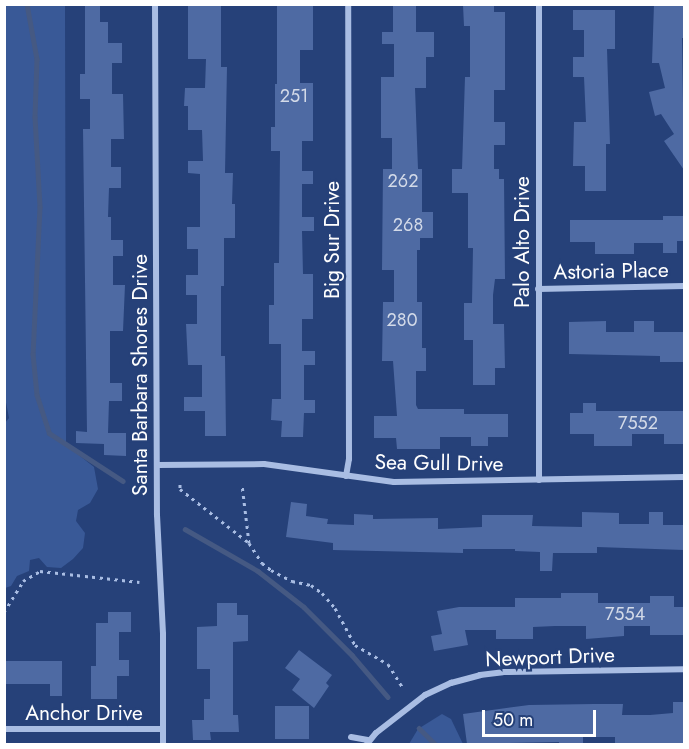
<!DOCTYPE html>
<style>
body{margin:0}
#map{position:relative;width:689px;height:749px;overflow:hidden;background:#264179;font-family:Jost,sans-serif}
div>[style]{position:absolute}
.green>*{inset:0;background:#395997}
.stream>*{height:4.5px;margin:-2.25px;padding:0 2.25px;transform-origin:2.25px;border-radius:2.25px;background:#455983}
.building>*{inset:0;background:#4e6aa3;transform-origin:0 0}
.path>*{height:3px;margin-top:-1.5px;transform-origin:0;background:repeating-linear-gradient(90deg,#a9bde3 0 3px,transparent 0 7.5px)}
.minor>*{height:6px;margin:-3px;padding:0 3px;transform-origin:3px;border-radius:3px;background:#a9bde3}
span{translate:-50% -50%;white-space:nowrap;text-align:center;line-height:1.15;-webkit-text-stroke:4.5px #264179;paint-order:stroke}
.number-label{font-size:18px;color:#d3dae8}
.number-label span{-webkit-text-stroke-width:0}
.street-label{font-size:21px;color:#fff}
.frame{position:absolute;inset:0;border:6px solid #fff;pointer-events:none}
.scale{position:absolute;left:482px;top:710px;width:114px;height:27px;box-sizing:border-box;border:3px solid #fff;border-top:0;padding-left:8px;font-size:18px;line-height:21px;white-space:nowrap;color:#fff;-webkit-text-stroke:4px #264179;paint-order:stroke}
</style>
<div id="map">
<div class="green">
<i style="clip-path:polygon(5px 4px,65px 5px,66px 445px,94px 467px,98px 489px,90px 503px,78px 510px,76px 521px,85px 533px,83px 548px,73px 559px,61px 568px,47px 567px,39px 558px,30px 560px,29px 571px,17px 576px,11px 586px,5px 588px,4px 424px,9px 418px,4px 392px)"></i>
<i style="clip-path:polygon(442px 714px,451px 719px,463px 744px,409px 744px,418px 729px)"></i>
</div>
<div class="stream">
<i style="left:27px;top:4px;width:56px;rotate:79.7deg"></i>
<i style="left:37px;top:59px;width:58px;rotate:92deg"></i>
<i style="left:35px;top:117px;width:90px;rotate:86.8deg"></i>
<i style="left:40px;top:207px;width:147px;rotate:92.7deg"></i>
<i style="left:33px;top:354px;width:41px;rotate:84.4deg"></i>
<i style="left:37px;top:395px;width:40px;rotate:72deg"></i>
<i style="left:49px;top:433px;width:88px;rotate:33deg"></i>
<i style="left:185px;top:529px;width:84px;rotate:29.9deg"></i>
<i style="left:258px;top:571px;width:58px;rotate:38deg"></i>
<i style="left:304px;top:607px;width:68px;rotate:45deg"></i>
<i style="left:352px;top:655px;width:55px;rotate:49.4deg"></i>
<i style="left:419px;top:728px;width:23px;rotate:45deg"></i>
</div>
<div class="building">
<i style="clip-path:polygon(85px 4px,100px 4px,100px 22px,108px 22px,108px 43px,122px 43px,122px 63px,112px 63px,112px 94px,123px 94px,124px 139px,111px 139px,111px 167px,121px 167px,121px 188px,109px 188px,108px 217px,111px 217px,111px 240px,123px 240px,123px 256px,113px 256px,113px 285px,125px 285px,123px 331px,110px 331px,110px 383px,122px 383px,122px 401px,109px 401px,108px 433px,126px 433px,126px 456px,104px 455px,104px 444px,76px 443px,76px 431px,87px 432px,83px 129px,90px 129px,90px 99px,80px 99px,80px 74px,85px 74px)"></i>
<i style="clip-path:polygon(188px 4px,221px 4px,221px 67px,227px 67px,225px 173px,233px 173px,232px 204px,235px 204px,235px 238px,224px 238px,224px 286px,221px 286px,221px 356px,225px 356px,226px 436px,205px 436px,205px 411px,184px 411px,184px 397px,202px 397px,202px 365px,188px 365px,186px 324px,197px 324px,197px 295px,186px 295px,186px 275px,198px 275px,198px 249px,187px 249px,187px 227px,200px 227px,200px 174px,188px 173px,188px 161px,203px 161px,202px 130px,188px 130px,188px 106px,184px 106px,185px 88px,205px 88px,206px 59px,188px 59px)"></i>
<i style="clip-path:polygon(277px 4px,313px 4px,313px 50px,300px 50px,300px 83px,313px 83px,313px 141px,302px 141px,302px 171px,313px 171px,313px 184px,302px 184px,302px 217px,314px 217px,314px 231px,302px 231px,303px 274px,313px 274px,313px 319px,302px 319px,302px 351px,315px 351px,315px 365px,304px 365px,304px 400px,315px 400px,315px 413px,304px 413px,303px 437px,281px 437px,282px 421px,271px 420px,272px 399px,281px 399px,281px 344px,269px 344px,269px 305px,274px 305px,274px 263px,279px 263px,280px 151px,271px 151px,271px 127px,275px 127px,275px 84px,277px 84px)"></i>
<i style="clip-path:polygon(393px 4px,416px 4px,416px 32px,434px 32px,434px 57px,426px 57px,426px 88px,415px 88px,418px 169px,422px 169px,422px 212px,433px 212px,433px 238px,420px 238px,420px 250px,417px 250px,417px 302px,422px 302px,422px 348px,426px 348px,426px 371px,416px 371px,416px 405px,418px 409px,464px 409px,464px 414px,508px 414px,508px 437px,488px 437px,488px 446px,471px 446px,471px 437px,440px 437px,440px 449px,397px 449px,396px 438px,374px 438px,374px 416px,397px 416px,393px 361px,382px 361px,383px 302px,394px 302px,394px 270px,382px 270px,383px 169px,392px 169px,392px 138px,381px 138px,381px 77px,394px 77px,394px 44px,382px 44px,382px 32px,393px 32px)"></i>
<i style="clip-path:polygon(494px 4px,494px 12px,505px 12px,505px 90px,494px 90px,494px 122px,505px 122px,505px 145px,494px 145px,494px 169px,499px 169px,499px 179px,504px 179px,505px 279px,495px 279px,493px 295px,493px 324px,504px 324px,505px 368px,495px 368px,495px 385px,473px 385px,473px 340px,464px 340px,464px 303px,472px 303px,473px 248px,468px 248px,468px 193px,452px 193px,452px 169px,462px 169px,465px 77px,470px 77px,470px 26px,464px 26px,463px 5px)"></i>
<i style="clip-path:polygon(654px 4px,684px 4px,684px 38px,682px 38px,684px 170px,664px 141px,674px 134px,661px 114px,655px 116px,649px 92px,665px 88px,659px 63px,652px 63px)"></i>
<i style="clip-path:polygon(573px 10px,615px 10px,615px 49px,607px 49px,610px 144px,606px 144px,606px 191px,585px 191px,585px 166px,573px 166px,574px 122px,586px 122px,584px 77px,573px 77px,573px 57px,584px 57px,584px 30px,573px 30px)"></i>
<i style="clip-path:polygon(663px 216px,684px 216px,684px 241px,677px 241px,677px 253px,663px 253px,663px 243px,634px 243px,634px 254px,595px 254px,595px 242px,570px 242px,570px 220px,663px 220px)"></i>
<i style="clip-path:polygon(606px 321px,606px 332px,634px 332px,634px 321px,654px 321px,654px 332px,684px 332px,684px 362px,660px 362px,660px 356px,569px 354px,569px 322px)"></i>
<i style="clip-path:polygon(583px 403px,596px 403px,596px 411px,684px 411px,684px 444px,664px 444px,664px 434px,632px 434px,632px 446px,594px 446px,594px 434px,570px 434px,570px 413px,583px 413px)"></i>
<i style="clip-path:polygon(291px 502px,307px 504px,306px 516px,328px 519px,327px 524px,354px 525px,354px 514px,373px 515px,373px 519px,438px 518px,438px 529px,482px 527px,482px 515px,533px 515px,532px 526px,582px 527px,582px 512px,619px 513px,619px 524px,649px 524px,649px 512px,663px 512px,663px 525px,684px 525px,684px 550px,597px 547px,597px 553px,553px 553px,552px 571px,540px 571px,540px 552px,515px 551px,515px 549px,463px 549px,463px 553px,333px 550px,333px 543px,286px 537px)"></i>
<i style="clip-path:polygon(561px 593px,598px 593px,598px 603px,650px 603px,650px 596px,674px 596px,674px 607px,684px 607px,684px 635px,650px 635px,650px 626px,624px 626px,624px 636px,586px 639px,586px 626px,555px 626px,533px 627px,533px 639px,496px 639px,496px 630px,465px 630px,468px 645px,434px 651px,431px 636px,442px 634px,437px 611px,459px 607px,515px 607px,515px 598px,561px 598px)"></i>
<i style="clip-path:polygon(217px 603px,237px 603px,237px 615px,248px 615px,248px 641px,233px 642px,233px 715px,238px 715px,239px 732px,210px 732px,211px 740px,193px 740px,192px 720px,204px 720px,204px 699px,210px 699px,210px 669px,197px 669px,197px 627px,217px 626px)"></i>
<i style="clip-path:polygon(108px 612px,131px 612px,131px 632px,119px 632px,119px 660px,129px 660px,129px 676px,117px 676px,117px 699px,91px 699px,91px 666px,96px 666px,96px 623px,108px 623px)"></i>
<i style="clip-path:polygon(299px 650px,332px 675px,326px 683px,329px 686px,314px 708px,292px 690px,300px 679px,285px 668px)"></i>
<i style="clip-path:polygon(4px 661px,62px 661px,62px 696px,50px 696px,50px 684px,4px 684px)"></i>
<i style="clip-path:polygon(673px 702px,684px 702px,684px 744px,615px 744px,615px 737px,583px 737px,583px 744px,559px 744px,559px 742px,467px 744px,463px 714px,529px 705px,594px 704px,623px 704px,622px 715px,650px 715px,673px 713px)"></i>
<i style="left:275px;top:706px;width:34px;height:33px"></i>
</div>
<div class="path">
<i style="left:180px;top:484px;width:5px;rotate:90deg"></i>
<i style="left:180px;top:489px;width:88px;rotate:38deg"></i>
<i style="left:249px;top:543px;width:59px;rotate:-96.8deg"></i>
<i style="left:249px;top:543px;width:24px;rotate:57deg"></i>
<i style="left:262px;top:563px;width:11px;rotate:38deg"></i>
<i style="left:271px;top:570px;width:24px;rotate:28deg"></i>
<i style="left:292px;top:581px;width:19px;rotate:12deg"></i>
<i style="left:311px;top:585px;width:14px;rotate:36deg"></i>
<i style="left:322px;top:593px;width:20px;rotate:49deg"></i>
<i style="left:335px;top:608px;width:42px;rotate:61.6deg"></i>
<i style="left:355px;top:645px;width:38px;rotate:30deg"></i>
<i style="left:388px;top:664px;width:28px;rotate:58deg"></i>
<i style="left:4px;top:612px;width:36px;rotate:-58deg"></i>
<i style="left:23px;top:581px;width:20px;rotate:-30deg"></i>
<i style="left:40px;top:571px;width:100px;rotate:6.3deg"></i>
</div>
<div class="minor">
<i style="left:155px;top:4px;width:511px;rotate:89.78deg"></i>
<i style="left:157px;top:515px;width:119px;rotate:87.1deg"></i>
<i style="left:163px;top:634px;width:110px;rotate:90deg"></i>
<i style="left:539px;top:4px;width:476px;rotate:90deg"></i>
<i style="left:538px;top:289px;width:146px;rotate:-1.2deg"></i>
<i style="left:157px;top:465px;width:107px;rotate:-0.5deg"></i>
<i style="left:264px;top:464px;width:131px;rotate:7.9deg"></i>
<i style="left:394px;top:482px;width:290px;rotate:-1deg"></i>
<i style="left:346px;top:476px;width:17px;rotate:-80deg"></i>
<i style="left:349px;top:459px;width:455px;rotate:-90.1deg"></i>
<i style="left:4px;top:729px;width:159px"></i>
<i style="left:351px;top:737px;width:17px;rotate:10deg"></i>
<i style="left:367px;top:744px;width:14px;rotate:-51deg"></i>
<i style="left:376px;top:733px;width:62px;rotate:-37.8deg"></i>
<i style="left:425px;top:695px;width:29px;rotate:-25deg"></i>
<i style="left:451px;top:683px;width:30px;rotate:-15deg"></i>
<i style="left:480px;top:675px;width:23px;rotate:-7deg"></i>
<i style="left:503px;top:672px;width:181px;rotate:-0.9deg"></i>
</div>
<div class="number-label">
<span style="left:294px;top:96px">251</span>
<span style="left:403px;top:181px">262</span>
<span style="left:408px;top:225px">268</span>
<span style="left:402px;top:320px">280</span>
<span style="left:638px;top:423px">7552</span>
<span style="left:625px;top:614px">7554</span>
</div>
<div class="street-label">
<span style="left:332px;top:240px;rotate:-90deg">Big Sur Drive</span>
<span style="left:522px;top:242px;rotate:-90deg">Palo Alto Drive</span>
<span style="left:611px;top:271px;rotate:-1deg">Astoria Place</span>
<span style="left:140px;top:375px;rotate:-90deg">Santa Barbara Shores Drive</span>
<span style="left:439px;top:463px;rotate:1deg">Sea Gull Drive</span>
<span style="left:550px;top:657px;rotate:-2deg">Newport Drive</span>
<span style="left:84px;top:713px">Anchor Drive</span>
</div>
<div class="frame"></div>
<div class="scale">50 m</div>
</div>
